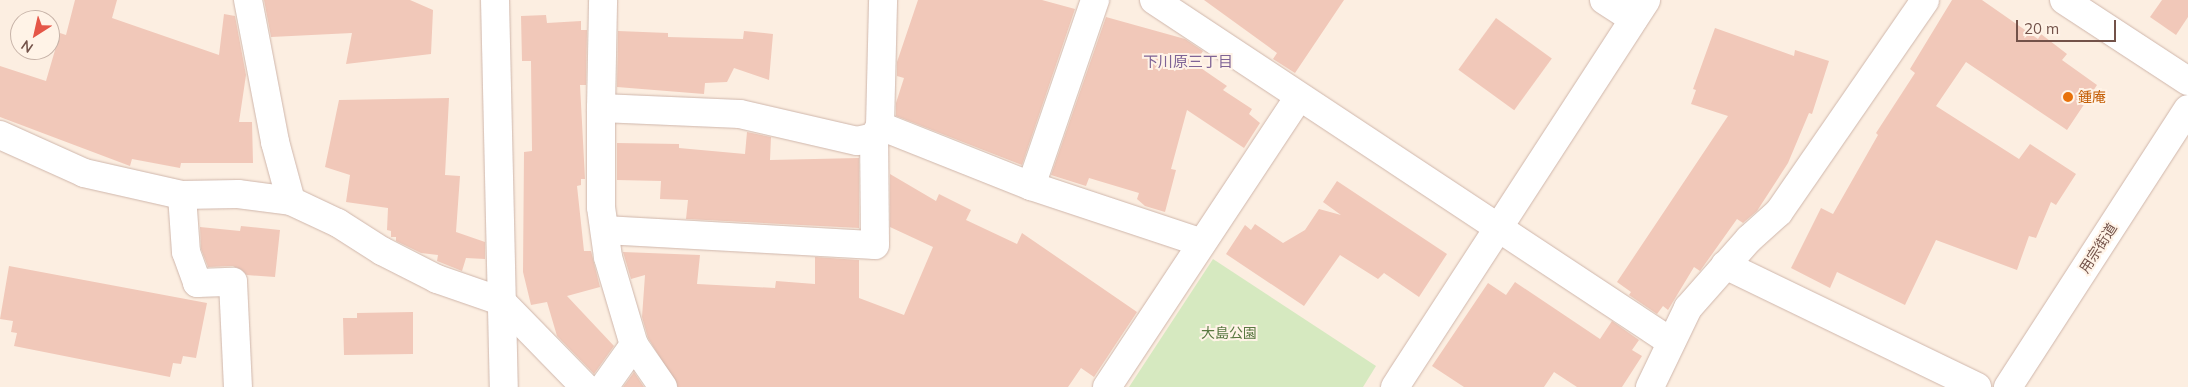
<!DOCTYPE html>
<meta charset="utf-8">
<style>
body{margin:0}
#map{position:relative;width:2188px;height:387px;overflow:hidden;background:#fceee1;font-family:Mulish,"Noto Sans JP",sans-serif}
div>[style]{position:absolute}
.green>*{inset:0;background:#d6e9c0}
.building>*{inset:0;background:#f1c8b9;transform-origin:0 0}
.roads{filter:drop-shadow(0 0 1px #cfb6ab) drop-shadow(0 0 1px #cfb6ab)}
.street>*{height:28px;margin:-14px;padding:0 14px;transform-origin:14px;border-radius:14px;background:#fff}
.secondary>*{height:28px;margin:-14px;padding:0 14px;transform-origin:14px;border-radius:14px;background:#fff}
.dots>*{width:14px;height:14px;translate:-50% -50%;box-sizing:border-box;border:2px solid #fff3e7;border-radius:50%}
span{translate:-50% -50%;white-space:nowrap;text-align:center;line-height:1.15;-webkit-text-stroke:4px #fff3e7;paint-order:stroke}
.food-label{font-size:14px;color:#c56008}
.left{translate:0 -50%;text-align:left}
.street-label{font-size:14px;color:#735249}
.park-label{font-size:14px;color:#597841}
.neighbourhood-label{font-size:15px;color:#7f6496}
.north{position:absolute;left:10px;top:10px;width:50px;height:50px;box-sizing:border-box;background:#fff3e7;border:1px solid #c7b3a8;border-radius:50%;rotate:215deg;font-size:14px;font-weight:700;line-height:20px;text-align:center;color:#735249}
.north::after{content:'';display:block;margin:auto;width:18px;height:22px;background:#e55647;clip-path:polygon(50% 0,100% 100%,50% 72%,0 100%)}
.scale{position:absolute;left:2016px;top:20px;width:100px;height:22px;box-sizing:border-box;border:2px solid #735249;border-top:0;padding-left:6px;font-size:15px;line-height:18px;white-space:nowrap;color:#735249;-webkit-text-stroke:4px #fff3e7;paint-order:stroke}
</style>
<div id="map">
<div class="green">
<i style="clip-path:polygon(1213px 259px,1376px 366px,1363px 387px,1129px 387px)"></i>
</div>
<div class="building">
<i style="clip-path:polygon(75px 0,117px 0,112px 18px,219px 55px,224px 14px,235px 16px,246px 75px,239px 122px,252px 122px,253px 163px,181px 163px,180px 168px,132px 159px,130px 166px,0 117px,0 66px,46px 81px,60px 33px,66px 35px)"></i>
<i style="clip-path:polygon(264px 0,410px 0,433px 10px,431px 54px,346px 64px,352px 33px,271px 37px)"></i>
<i style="clip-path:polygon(918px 0,1042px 0,1075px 9px,1022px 165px,896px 116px,896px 103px,904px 78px,897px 76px,897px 62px)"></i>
<i style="clip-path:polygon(1204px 0,1344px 0,1295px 73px,1273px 59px,1277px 53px)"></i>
<i style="clip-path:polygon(1952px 0,1982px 0,2038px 39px,2041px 34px,2067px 54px,2062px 60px,2097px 85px,2067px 130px,1966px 62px,1936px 106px,2019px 159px,2030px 144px,2076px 174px,2056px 205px,2051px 202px,2036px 238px,2029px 236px,2017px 270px,1936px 240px,1905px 305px,1837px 272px,1830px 288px,1791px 268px,1821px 208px,1833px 214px,1878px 135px,1876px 133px,1915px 73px,1910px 69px)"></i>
<i style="clip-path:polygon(2162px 0,2188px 0,2188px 17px,2176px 35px,2150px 17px)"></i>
<i style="clip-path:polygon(546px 15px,547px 23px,581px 21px,581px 30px,587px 30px,586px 85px,580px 85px,585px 179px,581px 179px,581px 185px,577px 186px,584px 251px,591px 251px,600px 287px,567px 296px,614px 346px,594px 374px,557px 336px,547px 302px,531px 305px,523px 272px,524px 152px,532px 151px,531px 61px,522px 61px,521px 16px)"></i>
<i style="clip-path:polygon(1106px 17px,1185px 39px,1203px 51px,1195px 64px,1227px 86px,1223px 90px,1252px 109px,1249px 114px,1260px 123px,1244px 148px,1187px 110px,1171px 169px,1176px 170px,1165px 212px,1145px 206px,1137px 199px,1139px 193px,1089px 178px,1086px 186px,1051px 175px)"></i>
<i style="left:1496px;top:18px;width:69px;height:64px;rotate:36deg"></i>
<i style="clip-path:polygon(1715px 28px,1794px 56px,1795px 50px,1829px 61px,1812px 114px,1809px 113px,1788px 163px,1757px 211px,1743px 223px,1737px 219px,1700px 271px,1694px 267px,1668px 310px,1663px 306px,1657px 314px,1629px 295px,1631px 292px,1617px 282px,1728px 116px,1691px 104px,1696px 90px,1693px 89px)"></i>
<i style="clip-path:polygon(618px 31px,668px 33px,668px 37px,743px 39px,744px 31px,773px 34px,769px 80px,734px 68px,727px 82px,705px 83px,704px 94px,617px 87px)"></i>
<i style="clip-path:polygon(449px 98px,445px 175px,460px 176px,456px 232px,485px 242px,485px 259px,466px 258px,462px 271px,437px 261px,438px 255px,421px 253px,396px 241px,396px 237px,391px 237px,391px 231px,387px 230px,388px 208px,346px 202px,350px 175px,325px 167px,339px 100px)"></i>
<i style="clip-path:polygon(747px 132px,771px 137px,770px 160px,859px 158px,859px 228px,686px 219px,688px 200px,660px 199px,661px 181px,617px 180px,617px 143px,679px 144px,679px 148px,745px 154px)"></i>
<i style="clip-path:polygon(890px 174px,936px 201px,939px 194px,971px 210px,966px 220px,1017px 244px,1022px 233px,1137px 312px,1094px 377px,1081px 368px,1068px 387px,678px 387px,648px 338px,642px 317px,645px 275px,631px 279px,623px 252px,700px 255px,697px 284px,775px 288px,776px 281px,815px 284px,815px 257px,859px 260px,859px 298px,904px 315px,933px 247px,890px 227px)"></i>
<i style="clip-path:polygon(1337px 181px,1447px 254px,1419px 297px,1384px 273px,1378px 279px,1340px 255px,1304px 306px,1226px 254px,1245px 225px,1251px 230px,1255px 224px,1283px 243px,1305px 230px,1319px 209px,1341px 215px,1323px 202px)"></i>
<i style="clip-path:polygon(241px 226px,280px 230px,275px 277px,247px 275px,233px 266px,208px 267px,201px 249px,200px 227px,240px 231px)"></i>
<i style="clip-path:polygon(9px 266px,207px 303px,196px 358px,183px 356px,181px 364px,173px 363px,170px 377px,14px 346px,17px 333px,11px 332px,13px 321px,0 319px)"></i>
<i style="clip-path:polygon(1515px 282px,1600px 339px,1612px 321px,1639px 340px,1632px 350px,1642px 356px,1622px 387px,1577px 387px,1554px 372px,1544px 387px,1464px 387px,1432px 366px,1488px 283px,1506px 295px)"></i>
<i style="clip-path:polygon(413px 312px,413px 354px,344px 355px,343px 318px,357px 318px,357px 313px)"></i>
<i style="clip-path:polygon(634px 372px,644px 387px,623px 387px)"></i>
</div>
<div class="roads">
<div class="street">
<i style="left:248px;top:0;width:145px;rotate:79.2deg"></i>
<i style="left:275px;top:142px;width:61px;rotate:74.8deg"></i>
<i style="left:1154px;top:0;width:620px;rotate:33.48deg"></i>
<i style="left:1604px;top:0;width:35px;rotate:33deg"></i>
<i style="left:601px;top:108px;width:108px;rotate:-88.9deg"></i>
<i style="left:880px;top:126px;width:126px;rotate:-88.6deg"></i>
<i style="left:0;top:135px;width:92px;rotate:24.3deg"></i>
<i style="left:84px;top:173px;width:100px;rotate:12.7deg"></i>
<i style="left:182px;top:195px;width:56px;rotate:-1deg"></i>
<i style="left:238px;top:194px;width:53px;rotate:7.5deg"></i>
<i style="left:291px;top:201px;width:52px;rotate:25.1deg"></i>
<i style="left:338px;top:223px;width:52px;rotate:32.5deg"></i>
<i style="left:382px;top:251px;width:62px;rotate:27deg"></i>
<i style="left:437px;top:279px;width:68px;rotate:19deg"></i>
<i style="left:501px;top:301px;width:120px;rotate:45.7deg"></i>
<i style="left:1031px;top:186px;width:197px;rotate:-71deg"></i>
<i style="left:182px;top:195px;width:57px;rotate:86deg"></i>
<i style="left:186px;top:252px;width:33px;rotate:70deg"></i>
<i style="left:197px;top:283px;width:36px;rotate:-2deg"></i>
<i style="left:233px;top:282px;width:105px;rotate:87.3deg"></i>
<i style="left:605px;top:230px;width:270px;rotate:3.2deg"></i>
<i style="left:875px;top:245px;width:108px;rotate:-90.5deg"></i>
<i style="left:1725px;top:265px;width:280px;rotate:25.8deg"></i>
<i style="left:604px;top:387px;width:52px;rotate:-54.5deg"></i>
<i style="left:663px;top:387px;width:51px;rotate:-124.6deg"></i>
<i style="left:634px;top:345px;width:92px;rotate:-106.5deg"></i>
<i style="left:608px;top:257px;width:50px;rotate:-98deg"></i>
<i style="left:601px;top:207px;width:99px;rotate:-90deg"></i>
<i style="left:601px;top:108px;width:139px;rotate:2.5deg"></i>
<i style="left:740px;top:114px;width:120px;rotate:13deg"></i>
<i style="left:857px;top:141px;width:17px;rotate:-13deg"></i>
<i style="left:874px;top:137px;width:13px;rotate:-61deg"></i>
<i style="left:880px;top:126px;width:162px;rotate:21.7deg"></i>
<i style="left:1031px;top:186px;width:180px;rotate:18.4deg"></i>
<i style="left:1107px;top:387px;width:348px;rotate:-56.5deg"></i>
<i style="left:1395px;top:387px;width:461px;rotate:-57deg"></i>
<i style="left:1650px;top:387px;width:88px;rotate:-64.3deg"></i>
<i style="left:1688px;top:308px;width:92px;rotate:-48.5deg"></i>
<i style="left:1749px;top:239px;width:40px;rotate:-42deg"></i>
<i style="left:1779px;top:212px;width:257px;rotate:-55.4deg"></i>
</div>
<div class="secondary">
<i style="left:495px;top:0;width:387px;rotate:88.7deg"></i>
<i style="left:2064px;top:0;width:148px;rotate:33.2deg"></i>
<i style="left:2008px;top:387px;width:331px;rotate:-57.1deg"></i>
</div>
</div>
<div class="dots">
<i style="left:2068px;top:97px;background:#e8710a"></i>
</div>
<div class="food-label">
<span class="left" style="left:2078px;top:97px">鍾庵</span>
</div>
<div class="street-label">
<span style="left:2098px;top:248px;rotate:-57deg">用宗街道</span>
</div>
<div class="park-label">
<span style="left:1229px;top:333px">大島公園</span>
</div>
<div class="neighbourhood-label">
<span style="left:1188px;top:62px">下川原三丁目</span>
</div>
<div class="north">N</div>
<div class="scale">20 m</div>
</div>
